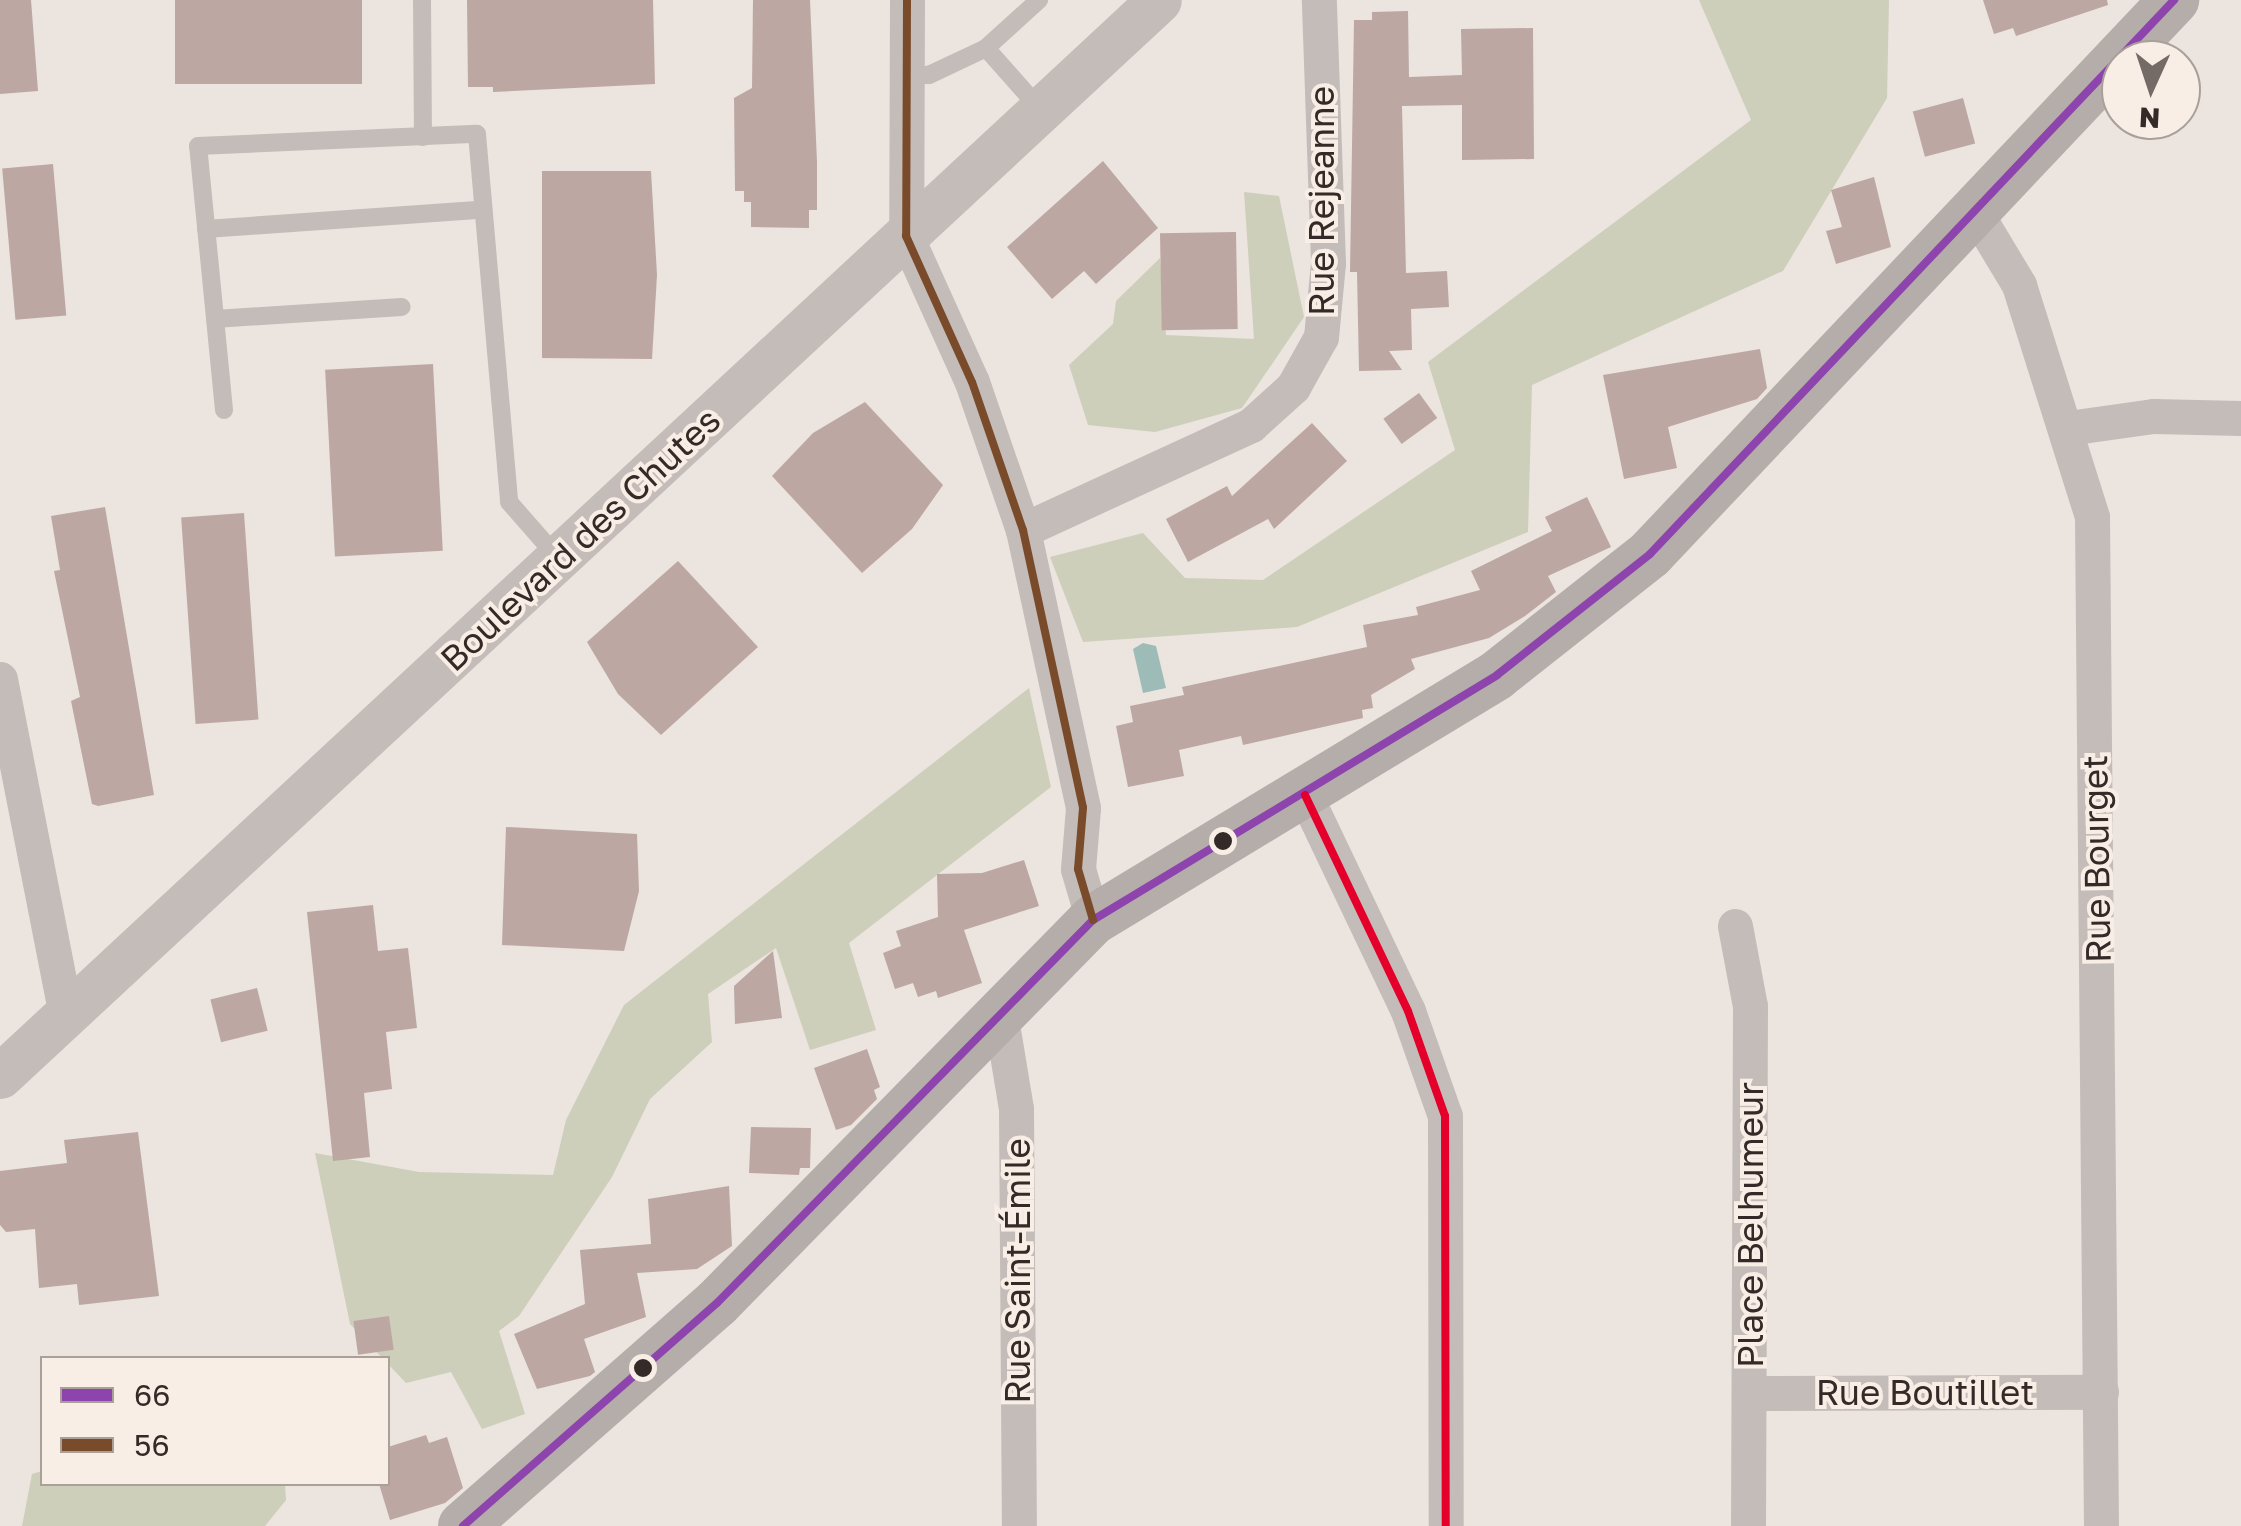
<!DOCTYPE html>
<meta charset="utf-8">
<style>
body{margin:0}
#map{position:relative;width:2241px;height:1526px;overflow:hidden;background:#ebe4df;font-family:"Golos Text",sans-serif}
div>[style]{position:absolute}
.green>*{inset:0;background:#cecfba}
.water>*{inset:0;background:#9dbcb8}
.building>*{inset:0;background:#bda7a2;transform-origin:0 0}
.service>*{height:18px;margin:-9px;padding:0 9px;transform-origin:9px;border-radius:9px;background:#c4bcb8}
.minor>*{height:35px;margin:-17.5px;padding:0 17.5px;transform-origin:17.5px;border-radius:17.5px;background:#c4bcb8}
.tertiary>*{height:45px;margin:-22.5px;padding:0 22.5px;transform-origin:22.5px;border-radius:22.5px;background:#c4bcb8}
.secondary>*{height:50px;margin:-25px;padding:0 25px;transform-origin:25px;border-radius:25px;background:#b5ada9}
.bus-1>*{height:8px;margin:-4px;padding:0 4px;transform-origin:4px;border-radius:4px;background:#8e44ad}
.bus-2>*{height:8px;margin:-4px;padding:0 4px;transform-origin:4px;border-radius:4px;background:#7a4b2a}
.bus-3>*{height:8px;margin:-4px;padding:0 4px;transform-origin:4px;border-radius:4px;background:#e4002b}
.dots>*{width:28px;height:28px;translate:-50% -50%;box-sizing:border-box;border:5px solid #f8eee6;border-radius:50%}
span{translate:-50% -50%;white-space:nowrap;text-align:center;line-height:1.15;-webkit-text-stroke:8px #f8eee6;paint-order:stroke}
.street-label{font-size:35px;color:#342a27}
.legend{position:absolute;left:40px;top:1356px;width:350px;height:130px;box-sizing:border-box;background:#f8eee6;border:2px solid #aaa09a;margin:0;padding:12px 18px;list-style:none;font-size:30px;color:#342a27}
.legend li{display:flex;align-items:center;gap:20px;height:50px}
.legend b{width:50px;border:2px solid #aaa09a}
.north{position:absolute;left:2101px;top:40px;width:100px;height:100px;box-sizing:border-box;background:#f8eee6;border:2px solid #aaa09a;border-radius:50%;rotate:183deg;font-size:28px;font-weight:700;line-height:40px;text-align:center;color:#342a27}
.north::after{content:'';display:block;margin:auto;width:35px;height:45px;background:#746b67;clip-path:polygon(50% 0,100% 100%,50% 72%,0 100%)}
</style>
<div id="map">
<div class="green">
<i style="clip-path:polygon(1699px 0,1889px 0,1887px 98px,1783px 271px,1532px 385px,1528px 532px,1297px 627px,1083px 642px,1050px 557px,1143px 533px,1185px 578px,1263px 580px,1455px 450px,1428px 362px,1751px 120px)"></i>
<i style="clip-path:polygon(1244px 192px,1279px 196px,1304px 317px,1242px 408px,1155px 432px,1088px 425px,1069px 365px,1113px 324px,1116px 301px,1160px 258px,1166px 335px,1254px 339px)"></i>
<i style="clip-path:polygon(1029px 688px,1051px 787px,849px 943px,876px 1030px,810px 1050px,776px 948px,708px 994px,712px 1042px,650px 1099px,612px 1177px,519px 1316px,499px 1331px,525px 1414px,482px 1429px,451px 1372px,406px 1383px,350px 1324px,315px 1153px,419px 1172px,553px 1175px,566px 1120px,624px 1005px)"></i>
<i style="clip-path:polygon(42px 1471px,42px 1484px,285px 1484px,286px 1500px,265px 1526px,22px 1526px,32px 1474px)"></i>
</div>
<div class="water">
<i style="clip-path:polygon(1143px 643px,1156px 646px,1166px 688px,1143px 693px,1133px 649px)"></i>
</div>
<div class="building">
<i style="clip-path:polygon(0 0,31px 0,38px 91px,0 94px)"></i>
<i style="left:175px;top:0;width:187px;height:84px"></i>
<i style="clip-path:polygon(467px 0,653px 0,655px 84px,493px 92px,493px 87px,468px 87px)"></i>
<i style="clip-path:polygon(753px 0,810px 0,817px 162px,817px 210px,809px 210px,809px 228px,751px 227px,751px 202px,744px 202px,744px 191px,735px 191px,734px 98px,752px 88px)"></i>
<i style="clip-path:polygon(1983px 0,2107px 0,2108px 5px,2016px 36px,2013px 28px,1994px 34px)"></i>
<i style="clip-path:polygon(1408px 11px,1409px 77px,1462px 75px,1461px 29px,1533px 28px,1534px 159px,1462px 160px,1462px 105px,1402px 106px,1406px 273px,1447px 271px,1449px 307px,1411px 309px,1412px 350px,1389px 351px,1402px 370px,1359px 371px,1357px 272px,1350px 272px,1354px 20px,1372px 20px,1372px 12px)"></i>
<i style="left:1963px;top:98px;width:47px;height:52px;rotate:75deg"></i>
<i style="clip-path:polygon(1103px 161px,1158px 228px,1096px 284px,1084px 271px,1052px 299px,1007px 247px)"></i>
<i style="left:53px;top:164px;width:152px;height:51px;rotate:85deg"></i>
<i style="clip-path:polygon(542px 171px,651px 171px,657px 275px,652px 359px,542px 358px)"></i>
<i style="clip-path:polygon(1874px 177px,1891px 247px,1836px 264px,1826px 231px,1842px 227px,1831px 190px)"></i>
<i style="left:1236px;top:232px;width:97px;height:76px;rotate:89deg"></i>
<i style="clip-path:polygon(1760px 349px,1767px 388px,1757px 399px,1668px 427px,1677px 468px,1624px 479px,1603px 375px)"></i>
<i style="left:433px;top:364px;width:187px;height:108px;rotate:87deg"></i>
<i style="left:1419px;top:393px;width:31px;height:44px;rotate:54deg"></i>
<i style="clip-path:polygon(865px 402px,943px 485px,912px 529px,862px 573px,772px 476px,813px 433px)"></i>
<i style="clip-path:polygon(1312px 423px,1347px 461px,1274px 529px,1268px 519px,1188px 562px,1166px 519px,1227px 486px,1232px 496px)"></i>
<i style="clip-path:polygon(1587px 497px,1611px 547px,1548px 576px,1556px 592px,1525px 616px,1489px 638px,1411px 659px,1415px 669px,1371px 695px,1373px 708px,1362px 710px,1363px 718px,1243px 745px,1241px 736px,1179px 750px,1184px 776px,1128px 787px,1116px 726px,1133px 722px,1130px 706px,1184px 695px,1182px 687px,1367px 647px,1363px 625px,1418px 615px,1416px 607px,1480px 590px,1471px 571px,1552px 531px,1545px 517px)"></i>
<i style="clip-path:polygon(105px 507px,154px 795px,98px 806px,92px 804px,71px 701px,80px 697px,54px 571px,60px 570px,51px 516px)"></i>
<i style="left:244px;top:513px;width:207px;height:63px;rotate:86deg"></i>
<i style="clip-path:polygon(678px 561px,758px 647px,661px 735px,618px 694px,587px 642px)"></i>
<i style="clip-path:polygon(506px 827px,637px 834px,639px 891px,624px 951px,502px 945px)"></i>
<i style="clip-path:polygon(1024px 860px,1039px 906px,964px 930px,982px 983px,938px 998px,936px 991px,918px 997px,913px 983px,895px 989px,883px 953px,901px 946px,896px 931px,938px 917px,937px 874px,982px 873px)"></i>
<i style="clip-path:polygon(373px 905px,378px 951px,408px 948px,417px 1028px,386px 1032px,392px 1089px,364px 1093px,370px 1157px,333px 1161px,307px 912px)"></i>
<i style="clip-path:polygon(773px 951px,782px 1018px,735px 1024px,734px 986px)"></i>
<i style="left:257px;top:988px;width:44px;height:48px;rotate:76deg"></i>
<i style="clip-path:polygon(867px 1049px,880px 1087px,874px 1090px,877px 1099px,851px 1125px,836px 1130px,814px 1068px)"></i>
<i style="clip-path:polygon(751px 1127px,811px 1128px,810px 1168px,800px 1168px,799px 1175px,749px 1173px)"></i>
<i style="clip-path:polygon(138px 1132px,159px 1296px,79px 1305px,77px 1284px,39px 1288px,35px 1229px,6px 1232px,0 1225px,0 1171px,67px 1163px,64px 1140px)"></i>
<i style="clip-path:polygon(729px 1186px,732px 1246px,697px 1269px,637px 1273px,646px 1317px,584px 1339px,595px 1372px,590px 1376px,537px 1389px,514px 1334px,585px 1304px,580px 1250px,651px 1244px,648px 1199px)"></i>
<i style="left:389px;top:1316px;width:34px;height:36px;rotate:82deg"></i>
<i style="clip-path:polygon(426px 1435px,429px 1443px,447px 1437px,463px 1488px,445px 1503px,390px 1520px,379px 1484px,388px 1484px,388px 1447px)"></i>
</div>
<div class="service">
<i style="left:422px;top:0;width:137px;rotate:89.6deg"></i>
<i style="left:986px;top:48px;width:80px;rotate:48.5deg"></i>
<i style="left:907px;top:76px;width:22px;rotate:-3deg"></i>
<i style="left:929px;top:75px;width:63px;rotate:-25.3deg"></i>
<i style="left:986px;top:48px;width:72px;rotate:-42.2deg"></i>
<i style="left:206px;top:229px;width:275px;rotate:-4deg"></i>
<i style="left:215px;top:319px;width:187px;rotate:-3.7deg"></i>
<i style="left:224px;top:410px;width:265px;rotate:-95.6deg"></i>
<i style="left:198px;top:146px;width:279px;rotate:-2.5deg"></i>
<i style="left:477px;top:134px;width:369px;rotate:85deg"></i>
<i style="left:509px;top:502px;width:74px;rotate:48.8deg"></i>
</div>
<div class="minor">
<i style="left:907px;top:0;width:236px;rotate:90.2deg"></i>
<i style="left:906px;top:236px;width:160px;rotate:65.7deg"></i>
<i style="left:972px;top:382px;width:157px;rotate:71deg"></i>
<i style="left:1023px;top:530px;width:284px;rotate:77.8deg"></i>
<i style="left:1083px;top:808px;width:61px;rotate:94.7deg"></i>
<i style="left:1078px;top:869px;width:53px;rotate:73.6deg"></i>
<i style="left:1977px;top:215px;width:82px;rotate:59deg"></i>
<i style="left:2019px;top:285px;width:243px;rotate:72.5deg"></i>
<i style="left:2092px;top:517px;width:1009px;rotate:89.49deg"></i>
<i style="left:2068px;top:428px;width:86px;rotate:-8deg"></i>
<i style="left:2153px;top:416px;width:88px;rotate:1.3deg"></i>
<i style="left:1023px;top:530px;width:251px;rotate:-24.7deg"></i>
<i style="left:1251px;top:425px;width:57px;rotate:-42.1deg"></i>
<i style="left:1293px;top:387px;width:57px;rotate:-60.8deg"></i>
<i style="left:1321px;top:337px;width:74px;rotate:-84.6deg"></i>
<i style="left:1328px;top:263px;width:263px;rotate:-92deg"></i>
<i style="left:0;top:679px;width:343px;rotate:78.9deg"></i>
<i style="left:1305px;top:795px;width:239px;rotate:64.5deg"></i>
<i style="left:1408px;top:1011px;width:111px;rotate:70.6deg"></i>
<i style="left:1445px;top:1116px;width:410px;rotate:89.9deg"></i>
<i style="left:1735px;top:926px;width:81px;rotate:79.4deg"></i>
<i style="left:1750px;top:1006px;width:520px;rotate:90.22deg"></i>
<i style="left:1001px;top:1018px;width:92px;rotate:80.6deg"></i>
<i style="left:1016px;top:1109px;width:417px;rotate:89.6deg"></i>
<i style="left:1750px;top:1393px;width:351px;rotate:-0.2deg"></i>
</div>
<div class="tertiary">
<i style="left:0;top:1076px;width:1581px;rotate:-42.87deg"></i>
</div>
<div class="secondary">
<i style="left:463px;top:1526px;width:338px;rotate:-41.3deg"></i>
<i style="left:717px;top:1303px;width:537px;rotate:-45.53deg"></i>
<i style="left:1093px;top:920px;width:472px;rotate:-31.2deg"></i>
<i style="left:1497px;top:675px;width:195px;rotate:-38.3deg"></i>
<i style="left:1650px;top:554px;width:763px;rotate:-46.59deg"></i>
</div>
<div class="bus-1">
<i style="left:463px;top:1526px;width:338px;rotate:-41.3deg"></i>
<i style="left:717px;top:1303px;width:537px;rotate:-45.53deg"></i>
<i style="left:1093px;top:920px;width:472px;rotate:-31.2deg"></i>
<i style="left:1497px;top:675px;width:195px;rotate:-38.3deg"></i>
<i style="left:1650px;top:554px;width:763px;rotate:-46.59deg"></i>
</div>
<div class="bus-2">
<i style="left:907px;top:0;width:236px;rotate:90.2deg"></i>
<i style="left:906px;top:236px;width:160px;rotate:65.7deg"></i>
<i style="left:972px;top:382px;width:157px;rotate:71deg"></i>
<i style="left:1023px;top:530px;width:284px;rotate:77.8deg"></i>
<i style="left:1083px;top:808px;width:61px;rotate:94.7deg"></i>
<i style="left:1078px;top:869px;width:53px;rotate:73.6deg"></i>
</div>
<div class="bus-3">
<i style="left:1305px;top:795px;width:239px;rotate:64.5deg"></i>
<i style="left:1408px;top:1011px;width:111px;rotate:70.6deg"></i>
<i style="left:1445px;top:1116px;width:410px;rotate:89.9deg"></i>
</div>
<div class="dots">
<i style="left:1223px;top:841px;background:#342a27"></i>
<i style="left:643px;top:1368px;background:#342a27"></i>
</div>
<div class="street-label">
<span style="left:1321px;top:201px;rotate:-90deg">Rue Rejeanne</span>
<span style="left:580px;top:539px;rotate:-43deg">Boulevard des Chutes</span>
<span style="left:2096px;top:859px;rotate:-91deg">Rue Bourget</span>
<span style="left:1750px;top:1225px;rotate:-90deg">Place Belhumeur</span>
<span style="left:1017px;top:1271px;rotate:-90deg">Rue Saint-Émile</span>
<span style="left:1925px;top:1392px">Rue Boutillet</span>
</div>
<ul class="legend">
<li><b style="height:12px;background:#8e44ad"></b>66</li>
<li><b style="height:12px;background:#7a4b2a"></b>56</li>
</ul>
<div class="north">N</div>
</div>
